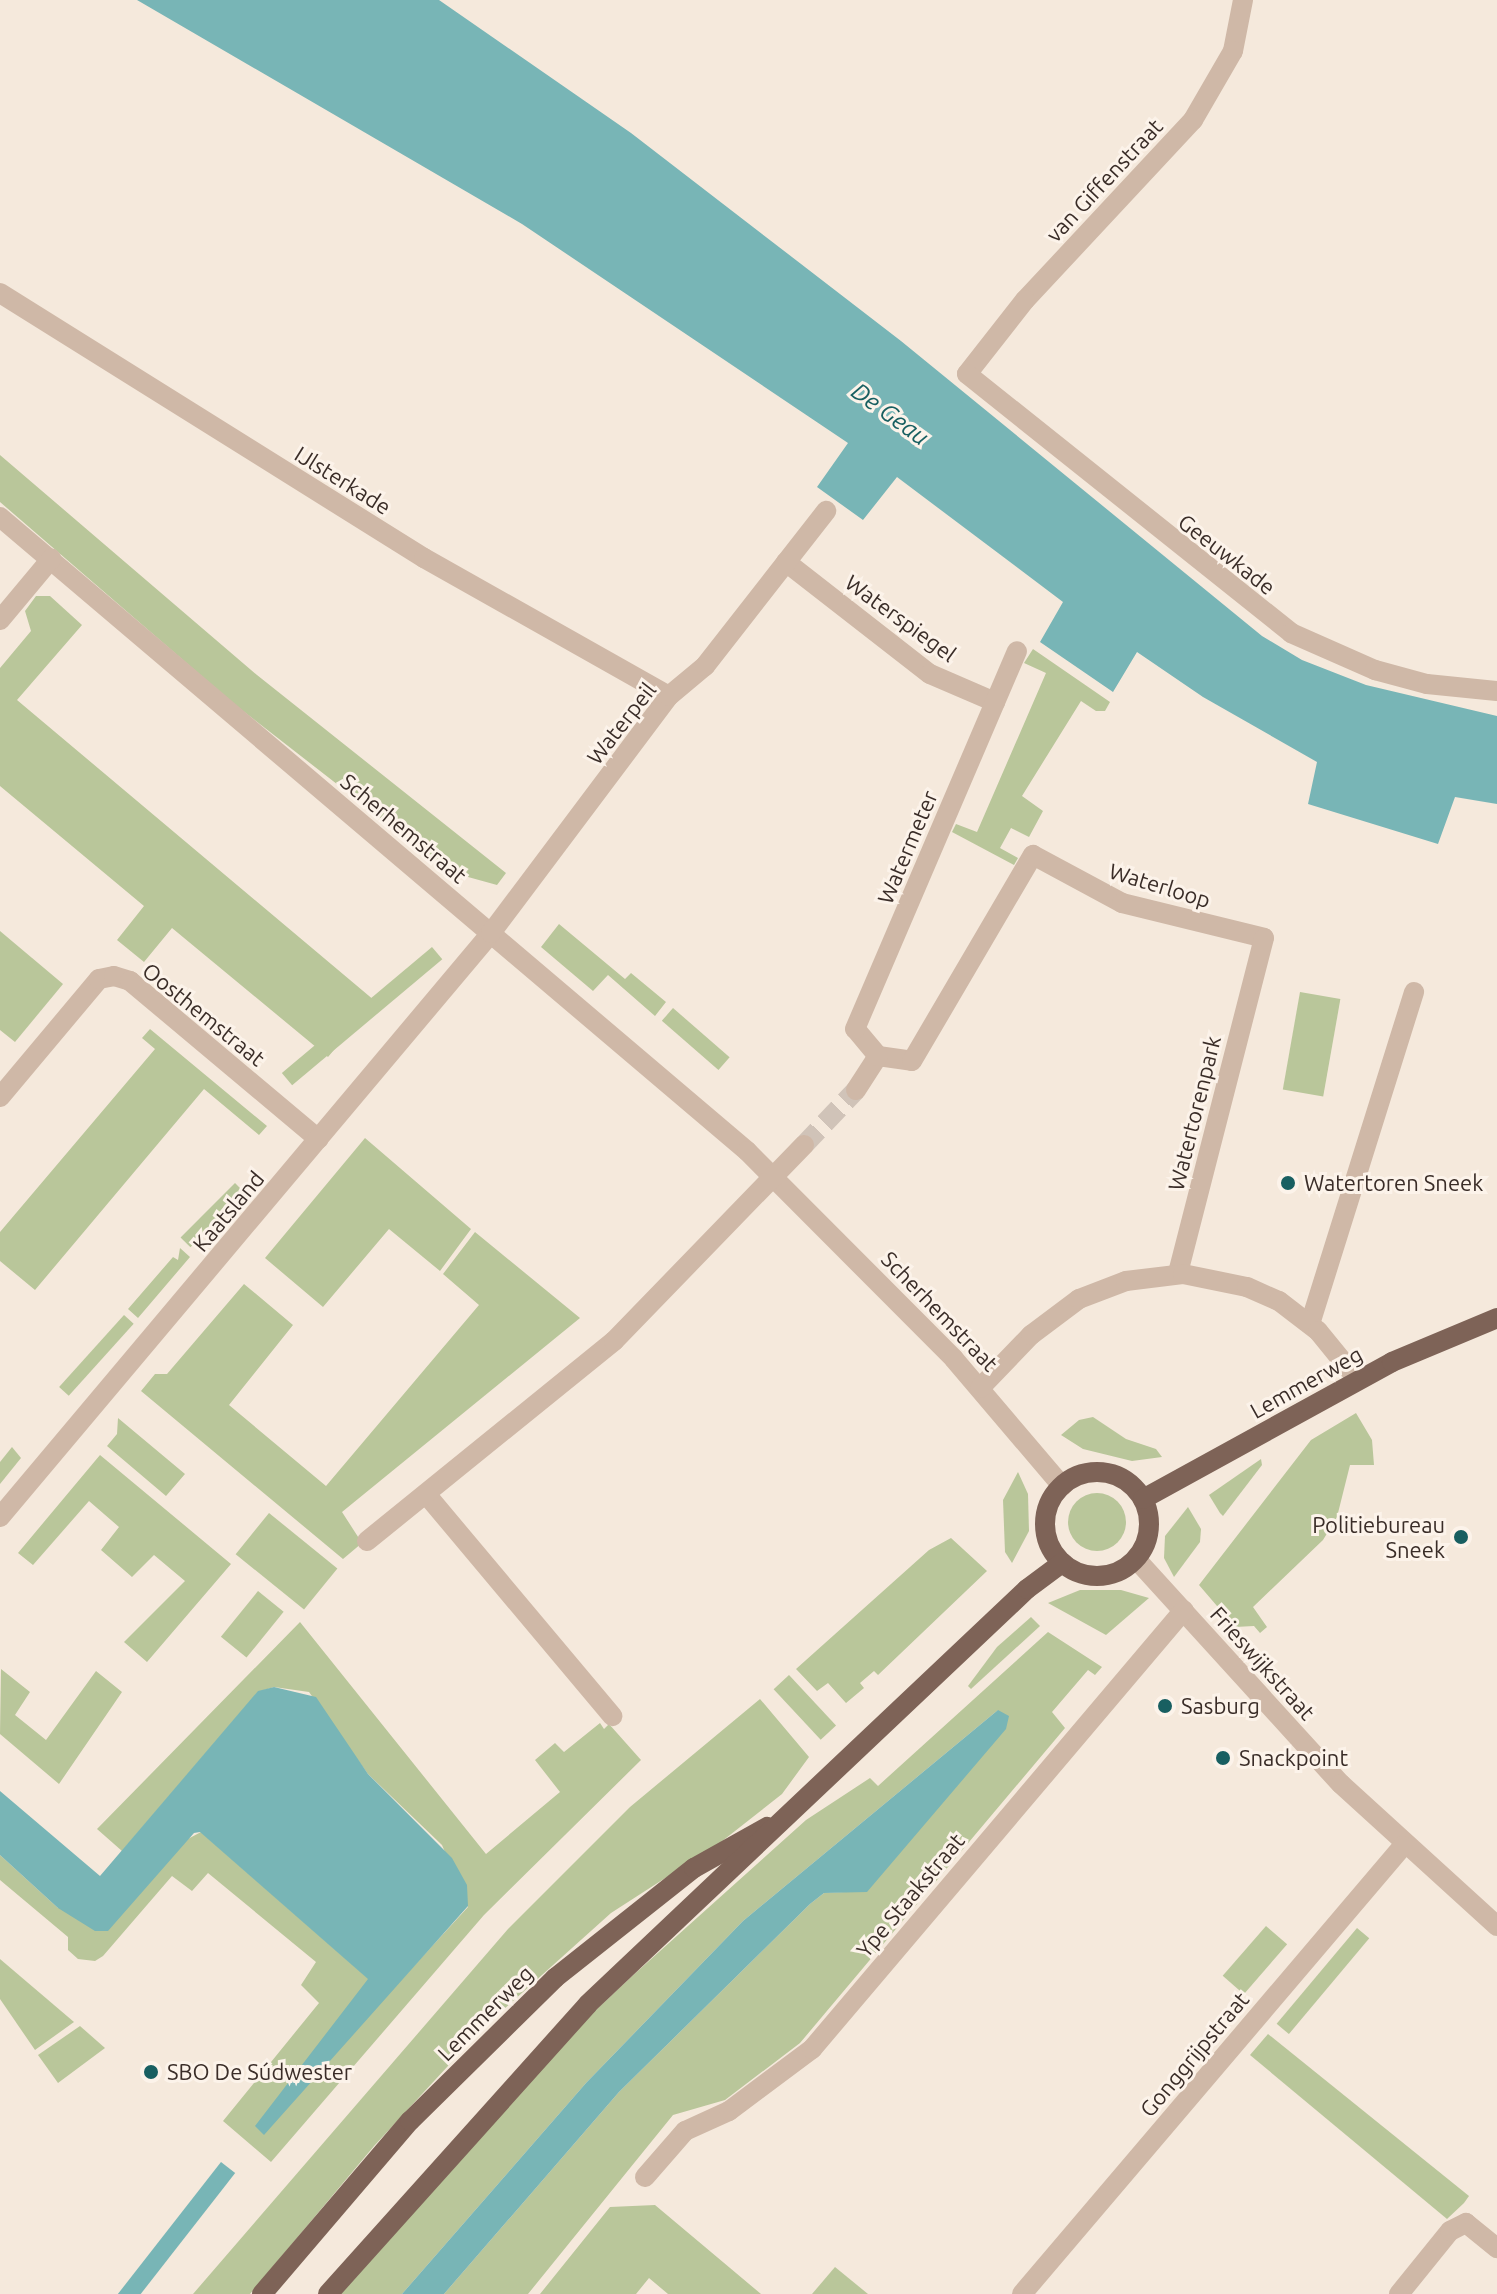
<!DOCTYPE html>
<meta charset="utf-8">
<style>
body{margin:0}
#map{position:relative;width:1497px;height:2294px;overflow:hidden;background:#f5e9dc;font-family:Ubuntu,sans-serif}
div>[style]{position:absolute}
.green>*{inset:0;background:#b9c69a;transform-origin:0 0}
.round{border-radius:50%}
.water>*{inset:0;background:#78b5b6;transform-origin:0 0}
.minor-tunnel>*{height:20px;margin-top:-10px;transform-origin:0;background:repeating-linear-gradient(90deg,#d0c3b8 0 20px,transparent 0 30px)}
.minor>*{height:20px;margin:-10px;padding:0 10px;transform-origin:10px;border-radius:10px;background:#cfb8a7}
.major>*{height:20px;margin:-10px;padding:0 10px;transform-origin:10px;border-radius:10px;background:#7e6357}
.major>.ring{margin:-10px;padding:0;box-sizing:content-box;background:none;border:20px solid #7e6357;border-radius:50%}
.dots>*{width:22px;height:22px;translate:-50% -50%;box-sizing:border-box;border:4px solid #fcf3ea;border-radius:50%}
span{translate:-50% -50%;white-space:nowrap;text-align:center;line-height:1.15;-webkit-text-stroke:6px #fcf3ea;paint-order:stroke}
.street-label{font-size:22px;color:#3a2d28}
.poi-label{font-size:22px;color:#3a2d28}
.left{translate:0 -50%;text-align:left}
.right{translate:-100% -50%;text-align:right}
.water-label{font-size:24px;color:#185f61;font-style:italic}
</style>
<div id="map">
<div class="green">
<i style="clip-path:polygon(0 455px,257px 675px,506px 873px,497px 885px,450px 872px,234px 704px,0 502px)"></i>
<i style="clip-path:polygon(36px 596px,50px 596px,82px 625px,17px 700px,375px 1001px,328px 1057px,172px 928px,144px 962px,117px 940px,144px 906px,0 786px,0 668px,31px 631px,25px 611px)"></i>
<i style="clip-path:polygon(1033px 649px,1110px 702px,1105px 711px,1096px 711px,1081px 701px,1022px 796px,1043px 811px,1029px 837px,1011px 828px,1000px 848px,1018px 858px,1014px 865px,952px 832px,956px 824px,977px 832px,1046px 673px,1024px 663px)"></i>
<i style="clip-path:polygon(559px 924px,625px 979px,631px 973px,666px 1002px,655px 1016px,608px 975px,593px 991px,541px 947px)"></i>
<i style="clip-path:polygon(0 931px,63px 984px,15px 1042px,0 1030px)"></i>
<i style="left:432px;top:947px;width:16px;height:196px;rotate:50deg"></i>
<i style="left:1300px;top:992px;width:41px;height:99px;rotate:10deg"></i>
<i style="left:673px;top:1008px;width:75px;height:17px;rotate:41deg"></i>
<i style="clip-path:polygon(150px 1029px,267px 1126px,259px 1135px,204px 1089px,35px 1290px,0 1261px,0 1232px,155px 1049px,142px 1038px)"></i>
<i style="clip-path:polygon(365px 1138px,471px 1229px,440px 1271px,389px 1229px,323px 1307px,265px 1258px)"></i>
<i style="left:235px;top:1183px;width:14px;height:77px;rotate:45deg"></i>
<i style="clip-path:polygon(475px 1232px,580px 1318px,342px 1512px,362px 1543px,343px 1559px,141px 1391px,155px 1374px,167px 1374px,244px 1284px,293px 1325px,229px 1405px,326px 1486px,479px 1305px,443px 1274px)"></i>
<i style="clip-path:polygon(180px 1248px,190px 1257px,138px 1318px,128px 1309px,173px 1257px,178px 1260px)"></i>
<i style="left:124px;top:1315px;width:13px;height:97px;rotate:42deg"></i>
<i style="clip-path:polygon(1356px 1413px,1372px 1440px,1374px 1465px,1350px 1465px,1337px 1517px,1323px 1540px,1253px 1607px,1267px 1627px,1260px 1633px,1254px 1626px,1235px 1627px,1199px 1585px,1311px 1440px)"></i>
<i style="clip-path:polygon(1093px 1417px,1126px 1439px,1156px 1449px,1162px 1457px,1132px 1461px,1083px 1449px,1061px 1435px,1079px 1420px)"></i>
<i style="clip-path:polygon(118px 1418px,185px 1474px,166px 1496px,107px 1446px,117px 1434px)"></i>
<i style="clip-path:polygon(12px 1447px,21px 1458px,0 1484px,0 1462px)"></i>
<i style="clip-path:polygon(100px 1455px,231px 1564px,147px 1662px,124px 1642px,185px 1581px,154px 1555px,132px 1577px,101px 1550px,119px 1527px,89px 1501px,33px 1565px,18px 1553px)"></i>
<i style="clip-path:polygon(1261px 1459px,1262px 1465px,1223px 1516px,1220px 1513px,1209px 1495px)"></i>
<i style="clip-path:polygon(1018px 1472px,1028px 1494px,1029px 1531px,1012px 1563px,1005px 1552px,1003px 1500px)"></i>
<i class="round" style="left:1068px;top:1493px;width:58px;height:58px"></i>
<i style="clip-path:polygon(1188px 1507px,1201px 1529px,1200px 1542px,1174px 1577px,1164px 1558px,1165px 1536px)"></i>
<i style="left:269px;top:1513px;width:88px;height:53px;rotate:39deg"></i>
<i style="clip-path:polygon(951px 1538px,987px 1571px,878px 1675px,874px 1671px,860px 1683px,864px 1688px,846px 1703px,828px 1683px,817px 1691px,796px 1669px,929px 1550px)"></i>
<i style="clip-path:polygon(1080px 1590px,1121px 1590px,1149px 1598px,1106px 1635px,1048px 1603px)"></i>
<i style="left:258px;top:1591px;width:33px;height:59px;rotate:39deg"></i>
<i style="clip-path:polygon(1031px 1617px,1040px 1626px,971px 1689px,968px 1686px,997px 1647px)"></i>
<i style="clip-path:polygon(300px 1622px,486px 1854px,560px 1792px,535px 1760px,555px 1743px,564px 1752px,600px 1723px,604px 1729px,609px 1724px,641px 1760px,484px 1915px,271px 2162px,223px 2121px,319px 2003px,301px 1985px,316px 1962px,208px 1873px,192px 1891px,172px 1876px,103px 1956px,95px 1961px,78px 1959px,68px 1950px,68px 1937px,0 1880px,0 1855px,58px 1908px,201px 1832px,369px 1979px,302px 2088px,468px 1907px,442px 1845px,368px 1774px,309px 1692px,274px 1687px,258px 1692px,122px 1851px,97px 1829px)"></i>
<i style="clip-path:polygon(1048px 1632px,1102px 1667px,1095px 1675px,1088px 1670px,1052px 1712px,1065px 1728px,800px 2043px,725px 2100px,673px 2115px,528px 2294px,444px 2294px,619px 2092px,810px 1904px,824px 1893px,867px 1891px,998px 1710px,743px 1921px,586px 2083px,402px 2294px,339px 2294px,579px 2026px,630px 1978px,806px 1820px,870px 1778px,878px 1786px)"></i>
<i style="clip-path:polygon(1px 1669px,30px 1692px,15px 1715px,46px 1740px,96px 1671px,122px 1692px,59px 1784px,0 1734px)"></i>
<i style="left:789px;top:1675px;width:69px;height:21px;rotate:47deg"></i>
<i style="clip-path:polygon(760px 1699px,809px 1757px,782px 1794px,721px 1842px,611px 1913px,484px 2027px,374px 2146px,250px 2294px,193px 2294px,508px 1929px,630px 1807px)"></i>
<i style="left:1266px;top:1926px;width:28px;height:66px;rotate:41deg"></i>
<i style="left:1357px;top:1928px;width:16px;height:125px;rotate:40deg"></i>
<i style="clip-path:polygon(0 1959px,74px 2022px,35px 2050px,0 1999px)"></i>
<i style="clip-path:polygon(80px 2026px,105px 2048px,58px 2083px,38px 2055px)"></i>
<i style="clip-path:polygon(1268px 2034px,1469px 2196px,1464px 2203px,1447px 2219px,1250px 2055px)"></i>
<i style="clip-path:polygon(655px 2205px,761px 2294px,668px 2294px,649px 2278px,636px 2294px,540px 2294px,610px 2207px)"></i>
<i style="clip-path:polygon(835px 2267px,868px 2294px,812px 2294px)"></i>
</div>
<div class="water">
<i style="clip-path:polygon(137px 0,439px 0,631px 133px,901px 341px,1262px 636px,1302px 660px,1366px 685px,1497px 716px,1497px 804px,1455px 797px,1438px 844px,1308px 804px,1317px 762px,1203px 697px,1137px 652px,1113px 692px,1040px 642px,1063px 602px,897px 477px,863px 520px,817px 487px,848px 443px,522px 224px)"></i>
<i style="clip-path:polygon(274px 1687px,316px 1697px,368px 1774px,452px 1858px,467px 1885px,468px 1906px,264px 2135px,255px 2126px,368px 1979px,200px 1832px,194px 1833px,108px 1931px,95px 1931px,58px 1908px,0 1855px,0 1791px,100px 1876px,258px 1691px)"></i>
<i style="clip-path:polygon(998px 1710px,1009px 1716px,1006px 1729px,867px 1892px,824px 1893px,810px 1904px,619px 2092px,444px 2294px,402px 2294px,586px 2083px,743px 1921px)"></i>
<i style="left:221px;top:2162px;width:18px;height:173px;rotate:38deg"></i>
</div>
<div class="minor-tunnel">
<i style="left:804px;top:1145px;width:76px;rotate:-46.6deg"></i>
</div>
<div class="minor">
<i style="left:1243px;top:0;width:52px;rotate:101.1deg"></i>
<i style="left:1233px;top:51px;width:80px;rotate:120.1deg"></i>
<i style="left:1193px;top:120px;width:246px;rotate:133deg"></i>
<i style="left:1025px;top:300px;width:94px;rotate:128.1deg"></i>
<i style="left:967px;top:374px;width:415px;rotate:38.6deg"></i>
<i style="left:1291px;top:633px;width:92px;rotate:23.8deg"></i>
<i style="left:1375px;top:670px;width:54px;rotate:15.1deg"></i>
<i style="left:1427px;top:684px;width:70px;rotate:5.7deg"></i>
<i style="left:0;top:293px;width:500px;rotate:32.01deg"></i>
<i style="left:424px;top:558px;width:281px;rotate:29.4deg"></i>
<i style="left:0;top:517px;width:980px;rotate:40.32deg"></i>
<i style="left:747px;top:1151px;width:293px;rotate:45.1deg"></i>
<i style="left:954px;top:1359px;width:167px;rotate:49.6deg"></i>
<i style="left:786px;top:562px;width:182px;rotate:37.9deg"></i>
<i style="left:930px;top:674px;width:71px;rotate:23.3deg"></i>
<i style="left:0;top:620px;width:80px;rotate:-50.1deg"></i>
<i style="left:878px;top:1056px;width:34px;rotate:8deg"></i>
<i style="left:912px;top:1061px;width:239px;rotate:-59.6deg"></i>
<i style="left:1033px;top:855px;width:101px;rotate:28.3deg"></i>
<i style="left:1122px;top:903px;width:146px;rotate:13.8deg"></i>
<i style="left:1264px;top:938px;width:347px;rotate:104.4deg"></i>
<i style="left:856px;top:1090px;width:40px;rotate:-57.1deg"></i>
<i style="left:878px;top:1056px;width:35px;rotate:-130deg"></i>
<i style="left:855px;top:1029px;width:411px;rotate:-66.8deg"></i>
<i style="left:0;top:1097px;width:154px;rotate:-50deg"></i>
<i style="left:99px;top:979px;width:15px;rotate:-11deg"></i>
<i style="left:114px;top:976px;width:17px;rotate:17deg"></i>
<i style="left:130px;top:981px;width:246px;rotate:40deg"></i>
<i style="left:1310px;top:1324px;width:348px;rotate:-72.6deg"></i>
<i style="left:980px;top:1388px;width:74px;rotate:-46.1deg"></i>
<i style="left:1031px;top:1335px;width:60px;rotate:-36.9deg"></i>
<i style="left:1079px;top:1299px;width:50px;rotate:-21deg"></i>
<i style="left:1126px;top:1281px;width:57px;rotate:-7deg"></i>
<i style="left:1183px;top:1274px;width:65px;rotate:11.5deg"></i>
<i style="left:1247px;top:1287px;width:35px;rotate:24deg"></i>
<i style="left:1279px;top:1301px;width:49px;rotate:37.6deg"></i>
<i style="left:1318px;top:1331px;width:63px;rotate:50.8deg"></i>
<i style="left:426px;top:1494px;width:290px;rotate:50deg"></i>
<i style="left:0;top:1517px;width:763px;rotate:-49.94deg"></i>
<i style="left:491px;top:933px;width:296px;rotate:-53.1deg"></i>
<i style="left:669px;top:696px;width:47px;rotate:-39.8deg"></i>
<i style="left:705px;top:666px;width:197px;rotate:-52deg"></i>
<i style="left:367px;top:1541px;width:318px;rotate:-39deg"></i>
<i style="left:614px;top:1341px;width:273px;rotate:-45.9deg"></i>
<i style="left:1136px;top:1559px;width:304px;rotate:47.7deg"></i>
<i style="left:1341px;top:1784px;width:211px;rotate:42.3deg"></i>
<i style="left:645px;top:2177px;width:61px;rotate:-49deg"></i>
<i style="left:685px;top:2131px;width:48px;rotate:-24.4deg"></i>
<i style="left:729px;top:2111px;width:104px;rotate:-36.8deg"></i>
<i style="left:812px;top:2049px;width:575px;rotate:-49.72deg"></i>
<i style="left:1022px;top:2294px;width:588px;rotate:-49.62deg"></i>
<i style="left:1399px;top:2294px;width:81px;rotate:-51deg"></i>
<i style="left:1450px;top:2231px;width:18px;rotate:-27deg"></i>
<i style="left:1466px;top:2223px;width:40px;rotate:39deg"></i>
</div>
<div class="major">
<i class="ring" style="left:1045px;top:1472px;width:84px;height:84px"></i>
<i style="left:1143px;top:1499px;width:284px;rotate:-28.8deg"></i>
<i style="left:1392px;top:1362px;width:114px;rotate:-22.7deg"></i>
<i style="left:262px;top:2294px;width:228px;rotate:-49.5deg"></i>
<i style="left:410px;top:2121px;width:204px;rotate:-44.6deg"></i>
<i style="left:555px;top:1978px;width:177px;rotate:-38.4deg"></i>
<i style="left:694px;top:1868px;width:84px;rotate:-29.3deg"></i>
<i style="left:328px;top:2294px;width:389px;rotate:-48.1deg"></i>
<i style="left:588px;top:2004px;width:604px;rotate:-43.39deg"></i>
<i style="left:1027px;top:1589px;width:44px;rotate:-36.6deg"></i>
</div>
<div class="dots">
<i style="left:1288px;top:1183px;background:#185f61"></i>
<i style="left:1461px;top:1537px;background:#185f61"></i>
<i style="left:1165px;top:1706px;background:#185f61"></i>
<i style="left:1223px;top:1758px;background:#185f61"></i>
<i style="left:151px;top:2072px;background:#185f61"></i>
</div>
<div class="street-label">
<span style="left:1104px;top:180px;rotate:-47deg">van Giffenstraat</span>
<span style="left:343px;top:480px;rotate:32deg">IJlsterkade</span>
<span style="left:1227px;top:554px;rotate:38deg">Geeuwkade</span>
<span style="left:901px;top:618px;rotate:36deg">Waterspiegel</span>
<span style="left:621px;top:723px;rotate:-52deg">Waterpeil</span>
<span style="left:404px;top:828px;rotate:40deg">Scherhemstraat</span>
<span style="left:907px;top:847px;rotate:-67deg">Watermeter</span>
<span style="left:1160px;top:885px;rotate:17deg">Waterloop</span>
<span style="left:204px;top:1014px;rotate:39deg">Oosthemstraat</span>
<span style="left:1194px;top:1113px;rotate:-76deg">Watertorenpark</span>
<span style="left:228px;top:1211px;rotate:-50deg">Kaatsland</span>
<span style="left:940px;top:1311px;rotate:46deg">Scherhemstraat</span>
<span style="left:1306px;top:1382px;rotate:-29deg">Lemmerweg</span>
<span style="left:1263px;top:1663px;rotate:48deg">Frieswijkstraat</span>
<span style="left:910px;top:1895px;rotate:-50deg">Ype Staakstraat</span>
<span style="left:485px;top:2013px;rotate:-45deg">Lemmerweg</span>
<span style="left:1194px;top:2054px;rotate:-50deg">Gonggrijpstraat</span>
</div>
<div class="poi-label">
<span class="left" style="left:1304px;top:1183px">Watertoren Sneek</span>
<span class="right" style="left:1445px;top:1537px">Politiebureau<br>Sneek</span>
<span class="left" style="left:1181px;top:1706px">Sasburg</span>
<span class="left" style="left:1239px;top:1758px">Snackpoint</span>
<span class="left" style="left:167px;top:2072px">SBO De Súdwester</span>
</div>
<div class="water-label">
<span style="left:890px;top:414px;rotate:36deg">De Geau</span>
</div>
</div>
